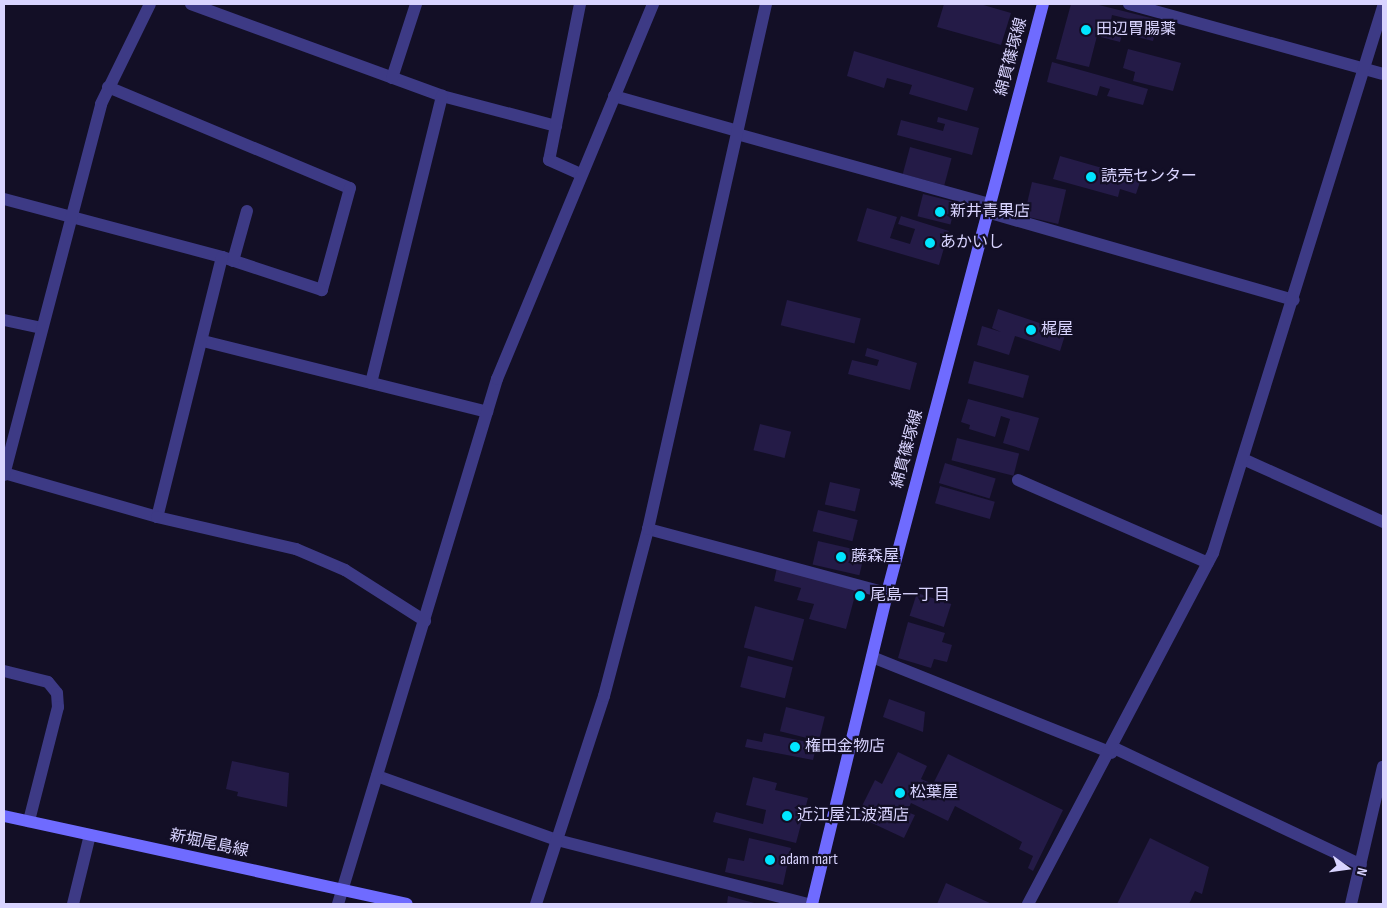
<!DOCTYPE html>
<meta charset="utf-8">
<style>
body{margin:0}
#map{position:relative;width:1387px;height:908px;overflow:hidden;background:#130f26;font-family:"Sofia Sans Condensed","Noto Sans JP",sans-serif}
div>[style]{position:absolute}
.building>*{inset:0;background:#241b47;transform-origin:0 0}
.lane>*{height:12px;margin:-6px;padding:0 6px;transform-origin:6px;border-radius:6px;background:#3d3a85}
.street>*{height:12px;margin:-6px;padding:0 6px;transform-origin:6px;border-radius:6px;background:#3d3a85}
.secondary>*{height:12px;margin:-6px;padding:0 6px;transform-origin:6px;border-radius:6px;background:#6f6bff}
.dots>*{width:14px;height:14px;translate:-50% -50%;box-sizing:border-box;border:2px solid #130f26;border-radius:50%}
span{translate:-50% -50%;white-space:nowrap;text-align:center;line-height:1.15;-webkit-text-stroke:4.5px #130f26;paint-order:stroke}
.poi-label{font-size:16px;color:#d9d4ff}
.left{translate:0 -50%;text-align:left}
.street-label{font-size:16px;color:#d9d4ff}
.frame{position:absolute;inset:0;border:5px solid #d9d4ff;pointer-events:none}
.north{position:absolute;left:1322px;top:843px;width:50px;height:50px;-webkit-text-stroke:4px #130f26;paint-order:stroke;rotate:104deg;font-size:14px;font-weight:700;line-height:20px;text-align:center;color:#d9d4ff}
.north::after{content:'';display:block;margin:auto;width:18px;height:22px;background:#d9d4ff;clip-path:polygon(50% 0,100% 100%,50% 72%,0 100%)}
</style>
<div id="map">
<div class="building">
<i style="clip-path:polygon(944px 4px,980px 4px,1011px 13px,1001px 45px,937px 27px)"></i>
<i style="clip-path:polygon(1071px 4px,1095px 4px,1159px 20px,1153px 41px,1133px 36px,1137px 21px,1112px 15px,1110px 25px,1124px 28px,1120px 42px,1097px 36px,1089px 67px,1056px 59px)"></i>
<i style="clip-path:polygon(1128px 49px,1181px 63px,1173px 91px,1133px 81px,1135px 72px,1123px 68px)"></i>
<i style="clip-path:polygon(854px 51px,974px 88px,967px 111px,909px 94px,912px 85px,887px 78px,884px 88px,847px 76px)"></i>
<i style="clip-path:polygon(1052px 62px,1148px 89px,1143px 105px,1107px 96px,1110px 89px,1100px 86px,1097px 96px,1047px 82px)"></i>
<i style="clip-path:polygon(938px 117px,979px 128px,972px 155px,897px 135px,901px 120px,943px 131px,945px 124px,937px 122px)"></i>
<i style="left:910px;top:147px;width:43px;height:28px;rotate:15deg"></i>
<i style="clip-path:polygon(1060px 156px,1141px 179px,1136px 194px,1120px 189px,1118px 197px,1053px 179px)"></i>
<i style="left:1032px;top:182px;width:35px;height:35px;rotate:13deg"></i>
<i style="left:923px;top:194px;width:34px;height:23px;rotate:14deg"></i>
<i style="clip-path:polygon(867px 208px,897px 217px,890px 238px,910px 244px,915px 229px,898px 224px,901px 216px,949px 231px,939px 265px,857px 241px)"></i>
<i style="left:787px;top:300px;width:76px;height:26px;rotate:14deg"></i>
<i style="clip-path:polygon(998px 309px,1066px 332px,1060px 351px,1015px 336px,1009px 355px,977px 345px,982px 326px,1001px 332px,992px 328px)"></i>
<i style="clip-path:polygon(867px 348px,917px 363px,910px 390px,848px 374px,852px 360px,877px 366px,879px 360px,865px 356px)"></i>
<i style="left:974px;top:361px;width:57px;height:23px;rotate:15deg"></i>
<i style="clip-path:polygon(968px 399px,1039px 418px,1029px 451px,1003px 443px,1010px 419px,1001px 416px,995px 437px,969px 429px,970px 425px,961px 422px)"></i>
<i style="left:760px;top:424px;width:32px;height:27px;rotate:14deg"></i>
<i style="left:957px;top:438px;width:64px;height:23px;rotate:14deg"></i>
<i style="left:945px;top:463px;width:53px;height:21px;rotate:17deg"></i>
<i style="left:830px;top:482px;width:31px;height:23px;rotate:13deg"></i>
<i style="left:940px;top:486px;width:57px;height:18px;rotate:16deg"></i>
<i style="left:818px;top:510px;width:41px;height:22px;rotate:14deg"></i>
<i style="left:818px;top:541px;width:48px;height:24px;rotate:13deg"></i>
<i style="clip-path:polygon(777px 567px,857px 588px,846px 629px,809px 619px,814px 604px,797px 600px,801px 588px,774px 581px)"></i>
<i style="left:917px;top:593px;width:36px;height:24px;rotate:18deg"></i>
<i style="left:755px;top:606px;width:51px;height:43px;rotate:15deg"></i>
<i style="clip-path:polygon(908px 622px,945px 633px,942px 642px,952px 645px,947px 662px,934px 659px,931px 668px,898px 658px)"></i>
<i style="left:748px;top:656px;width:46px;height:32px;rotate:14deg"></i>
<i style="clip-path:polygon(889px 699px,925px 712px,923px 732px,883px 717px)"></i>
<i style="left:786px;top:707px;width:40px;height:25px;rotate:14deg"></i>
<i style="clip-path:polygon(764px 733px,817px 744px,813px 760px,745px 747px,747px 739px,762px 742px)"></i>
<i style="clip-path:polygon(898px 752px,927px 766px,921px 779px,933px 784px,948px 754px,1063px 810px,1033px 871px,1028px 868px,1033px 856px,1019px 849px,1022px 842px,955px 806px,948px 821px,911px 803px,907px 812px,915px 815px,904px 838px,857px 816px,875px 780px,882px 784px)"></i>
<i style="clip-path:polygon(232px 761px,289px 773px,287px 807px,237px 796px,238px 792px,226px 789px)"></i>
<i style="clip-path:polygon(753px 777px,777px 783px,775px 790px,808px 798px,796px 843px,713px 822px,716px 812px,763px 824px,766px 810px,746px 805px)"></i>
<i style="clip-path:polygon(749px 838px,791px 848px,783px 885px,725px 872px,728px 858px,744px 861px)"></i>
<i style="clip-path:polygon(1150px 838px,1209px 867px,1202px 894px,1195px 891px,1189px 904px,1117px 904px)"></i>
<i style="clip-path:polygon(946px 883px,992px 904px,937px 904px)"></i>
<i style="clip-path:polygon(728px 896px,758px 904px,727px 904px)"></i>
</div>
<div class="lane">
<i style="left:191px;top:4px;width:267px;rotate:20.1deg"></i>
<i style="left:442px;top:96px;width:118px;rotate:14.7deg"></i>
<i style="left:580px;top:4px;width:159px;rotate:101.2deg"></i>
<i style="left:549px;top:160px;width:35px;rotate:24deg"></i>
<i style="left:392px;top:78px;width:78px;rotate:-72deg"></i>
<i style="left:108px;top:87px;width:262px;rotate:22.7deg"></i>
<i style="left:350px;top:188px;width:106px;rotate:105.4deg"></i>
<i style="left:322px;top:290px;width:105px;rotate:-161.7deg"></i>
<i style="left:614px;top:96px;width:129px;rotate:15.8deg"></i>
<i style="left:737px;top:134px;width:262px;rotate:15.5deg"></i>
<i style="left:987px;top:212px;width:319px;rotate:16deg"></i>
<i style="left:233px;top:261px;width:52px;rotate:-74.4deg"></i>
<i style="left:203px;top:341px;width:293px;rotate:14deg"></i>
<i style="left:371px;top:383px;width:296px;rotate:-76.1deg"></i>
<i style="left:1243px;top:459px;width:154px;rotate:24.2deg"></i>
<i style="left:1018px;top:480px;width:207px;rotate:23.6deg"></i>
<i style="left:648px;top:529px;width:247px;rotate:15deg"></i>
<i style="left:872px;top:657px;width:258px;rotate:21.8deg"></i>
<i style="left:4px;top:671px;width:45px;rotate:14deg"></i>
<i style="left:48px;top:682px;width:14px;rotate:51deg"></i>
<i style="left:57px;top:693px;width:14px;rotate:86deg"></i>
<i style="left:58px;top:707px;width:118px;rotate:104.3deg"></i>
<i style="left:1114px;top:748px;width:273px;rotate:25.3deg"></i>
<i style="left:377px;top:776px;width:191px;rotate:19.6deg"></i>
<i style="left:557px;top:840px;width:260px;rotate:14.3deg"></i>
</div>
<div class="street">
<i style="left:1129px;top:4px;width:263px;rotate:15.4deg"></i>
<i style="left:4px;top:199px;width:226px;rotate:14.9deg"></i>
<i style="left:222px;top:257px;width:268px;rotate:104deg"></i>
<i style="left:4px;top:320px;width:38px;rotate:12deg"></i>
<i style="left:4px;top:473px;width:159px;rotate:16deg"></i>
<i style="left:157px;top:517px;width:143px;rotate:13deg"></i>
<i style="left:296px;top:549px;width:53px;rotate:23.2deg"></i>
<i style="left:345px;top:570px;width:95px;rotate:32.5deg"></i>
<i style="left:4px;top:475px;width:383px;rotate:-75.3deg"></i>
<i style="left:101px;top:104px;width:111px;rotate:-63.9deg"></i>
<i style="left:73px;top:904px;width:71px;rotate:-76.2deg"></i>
<i style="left:338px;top:904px;width:549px;rotate:-73.15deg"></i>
<i style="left:497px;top:379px;width:406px;rotate:-67.4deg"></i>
<i style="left:536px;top:904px;width:219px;rotate:-71.9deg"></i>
<i style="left:604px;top:696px;width:173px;rotate:-75.2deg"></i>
<i style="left:648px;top:529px;width:538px;rotate:-77.33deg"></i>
<i style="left:1028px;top:904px;width:397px;rotate:-62.2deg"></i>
<i style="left:1213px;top:553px;width:572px;rotate:-72.71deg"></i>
<i style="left:1351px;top:904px;width:141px;rotate:-76.9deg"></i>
</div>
<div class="secondary">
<i style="left:4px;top:816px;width:412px;rotate:12.3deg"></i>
<i style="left:812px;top:904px;width:320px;rotate:-76.4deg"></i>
<i style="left:887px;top:593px;width:609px;rotate:-75.17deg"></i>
</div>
<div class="dots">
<i style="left:1086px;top:30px;background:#00e5ff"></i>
<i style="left:1091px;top:177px;background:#00e5ff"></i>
<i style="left:940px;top:212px;background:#00e5ff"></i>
<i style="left:930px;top:243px;background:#00e5ff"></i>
<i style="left:1031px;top:330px;background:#00e5ff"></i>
<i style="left:841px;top:557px;background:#00e5ff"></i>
<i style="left:860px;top:596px;background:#00e5ff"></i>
<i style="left:795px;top:747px;background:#00e5ff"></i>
<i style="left:900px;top:793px;background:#00e5ff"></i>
<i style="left:787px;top:816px;background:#00e5ff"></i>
<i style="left:770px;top:860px;background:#00e5ff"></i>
</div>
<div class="poi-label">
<span class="left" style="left:1096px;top:30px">田辺胃腸薬</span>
<span class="left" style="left:1101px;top:177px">読売センター</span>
<span class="left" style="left:950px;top:212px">新井青果店</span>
<span class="left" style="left:940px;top:243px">あかいし</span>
<span class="left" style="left:1041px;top:330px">梶屋</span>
<span class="left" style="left:851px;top:557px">藤森屋</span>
<span class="left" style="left:870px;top:596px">尾島一丁目</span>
<span class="left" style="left:805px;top:747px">権田金物店</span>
<span class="left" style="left:910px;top:793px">松葉屋</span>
<span class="left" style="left:797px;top:816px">近江屋江波酒店</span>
<span class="left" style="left:780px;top:860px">adam mart</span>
</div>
<div class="street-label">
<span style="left:1012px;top:57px;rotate:-75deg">綿貫篠塚線</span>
<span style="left:908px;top:449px;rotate:-75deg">綿貫篠塚線</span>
<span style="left:209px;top:844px;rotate:12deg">新堀尾島線</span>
</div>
<div class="frame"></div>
<div class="north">N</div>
</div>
